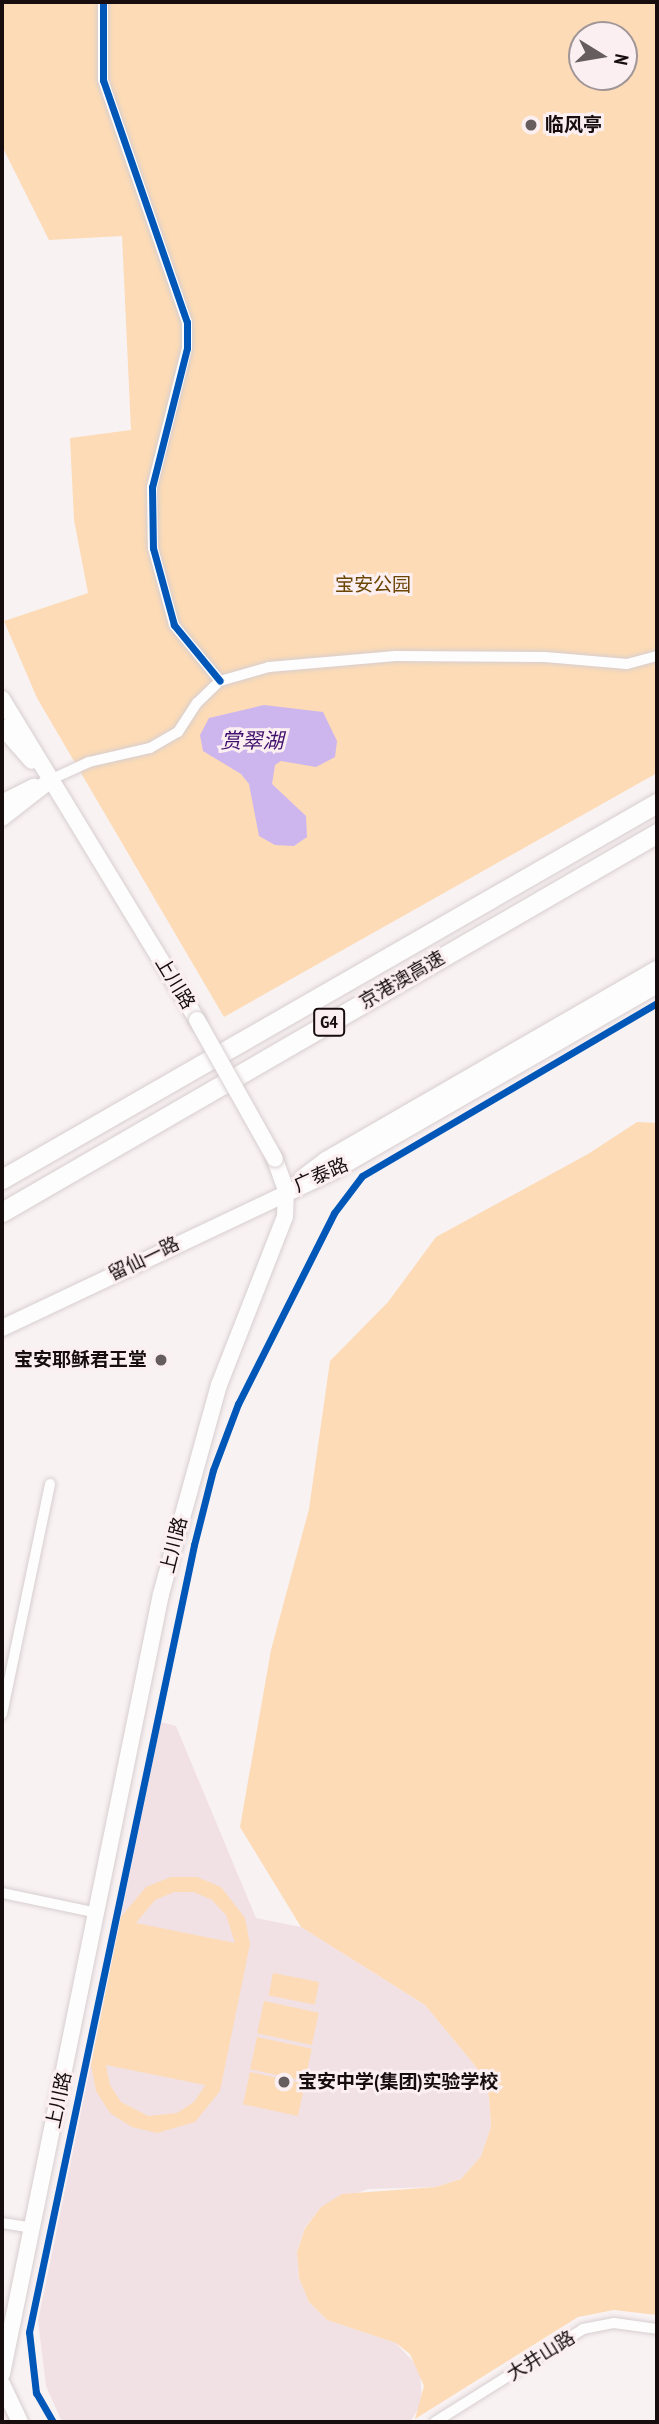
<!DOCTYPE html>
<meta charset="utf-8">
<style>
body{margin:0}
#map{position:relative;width:659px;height:2424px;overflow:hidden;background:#f9f2f3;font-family:"PT Sans Narrow","Noto Sans SC",sans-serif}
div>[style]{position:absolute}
.built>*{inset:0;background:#f2e1e4}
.green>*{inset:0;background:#fcdbb6;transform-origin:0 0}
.water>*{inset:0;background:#cdb6ee}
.roads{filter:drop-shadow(0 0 2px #d7ced0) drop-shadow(0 0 2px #d7ced0)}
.minor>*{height:10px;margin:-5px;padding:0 5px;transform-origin:5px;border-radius:5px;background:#fefdfd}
.secondary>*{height:16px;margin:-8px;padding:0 8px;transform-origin:8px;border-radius:8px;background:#fefdfd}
.motorway>*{height:19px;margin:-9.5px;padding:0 9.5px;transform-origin:9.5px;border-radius:9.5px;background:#fefdfd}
.bridges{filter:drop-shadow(0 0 2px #d7ced0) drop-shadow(0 0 2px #d7ced0)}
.secondary-bridge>*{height:16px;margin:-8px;padding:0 8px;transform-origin:8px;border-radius:8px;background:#fefdfd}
.cycleway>*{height:7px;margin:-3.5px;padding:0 3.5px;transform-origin:3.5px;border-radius:3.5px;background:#0057b8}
.dots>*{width:19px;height:19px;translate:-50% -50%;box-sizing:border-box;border:4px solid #fceff1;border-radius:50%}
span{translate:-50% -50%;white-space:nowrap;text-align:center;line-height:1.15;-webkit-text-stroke:6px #fceff1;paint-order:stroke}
.shield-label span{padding:2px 5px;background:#fceff1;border:2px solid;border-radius:5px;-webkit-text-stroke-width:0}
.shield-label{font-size:18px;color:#170d0f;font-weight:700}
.poi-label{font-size:19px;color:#170d0f;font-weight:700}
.left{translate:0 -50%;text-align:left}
.right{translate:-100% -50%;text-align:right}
.park-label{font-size:19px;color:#6b4504}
.street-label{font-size:19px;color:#170d0f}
.water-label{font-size:21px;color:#40106e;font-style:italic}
.frame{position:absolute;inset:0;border:4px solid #170d0f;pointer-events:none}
.north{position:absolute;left:568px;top:21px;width:70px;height:70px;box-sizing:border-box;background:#fceff1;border:2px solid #a09597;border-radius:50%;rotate:101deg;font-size:19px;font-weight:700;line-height:28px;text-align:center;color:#170d0f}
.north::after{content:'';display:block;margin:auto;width:24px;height:32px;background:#665d5f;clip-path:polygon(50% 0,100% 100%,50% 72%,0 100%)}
</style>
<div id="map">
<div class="built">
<i style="clip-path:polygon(161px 1722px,176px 1726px,256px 1918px,301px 1927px,425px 2005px,477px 2068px,489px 2096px,491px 2127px,481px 2156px,461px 2179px,436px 2187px,368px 2189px,321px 2207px,305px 2227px,297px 2252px,299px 2278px,309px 2302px,327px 2320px,396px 2343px,420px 2369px,422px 2403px,410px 2422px,62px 2422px,46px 2386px,38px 2321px)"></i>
</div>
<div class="green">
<i style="clip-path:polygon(evenodd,2px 2px,657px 2px,657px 773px,224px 1017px,37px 698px,4px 621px,88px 593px,74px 520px,70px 438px,131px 430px,122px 236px,49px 240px,2px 146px,2px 2px,582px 35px,624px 35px,624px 77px,582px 77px,582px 35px)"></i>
<i style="clip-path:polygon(637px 1122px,657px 1123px,657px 2315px,614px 2310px,578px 2317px,415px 2419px,424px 2386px,410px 2354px,396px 2343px,327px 2320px,309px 2302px,299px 2278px,297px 2252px,305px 2228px,321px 2207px,342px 2194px,436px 2187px,461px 2179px,481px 2156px,491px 2127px,489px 2096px,477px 2068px,425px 2005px,301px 1927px,240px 1827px,271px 1650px,309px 1509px,330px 1361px,388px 1302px,436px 1237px,588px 1154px)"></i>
<i style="clip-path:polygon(evenodd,171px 1877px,197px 1877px,221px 1887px,245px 1918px,250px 1944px,220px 2091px,195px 2122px,157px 2133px,132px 2127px,110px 2113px,96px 2091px,91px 2065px,121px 1917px,146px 1887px,171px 1877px,174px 1892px,194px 1892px,212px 1900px,226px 1915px,235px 1943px,136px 1923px,155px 1900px,174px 1892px,171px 1877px,106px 2065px,205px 2085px,205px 2086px,194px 2102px,177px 2113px,148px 2116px,121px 2102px,110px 2085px,106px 2065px)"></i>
<i style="left:273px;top:1973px;width:47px;height:23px;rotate:11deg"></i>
<i style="left:264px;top:2001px;width:56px;height:33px;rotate:12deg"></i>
<i style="left:257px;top:2037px;width:56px;height:33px;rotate:12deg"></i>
<i style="left:250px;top:2072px;width:56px;height:33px;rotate:12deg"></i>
</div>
<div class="water">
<i style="clip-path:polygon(264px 705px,323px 712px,337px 741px,335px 757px,316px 767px,281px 761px,275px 765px,272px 784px,306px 816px,307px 837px,294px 846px,275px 845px,259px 836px,249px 784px,241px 774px,203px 751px,200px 735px,209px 718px)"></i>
</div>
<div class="roads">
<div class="minor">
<i style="left:103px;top:2px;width:78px;rotate:90deg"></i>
<i style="left:103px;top:80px;width:256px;rotate:70.9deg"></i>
<i style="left:187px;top:322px;width:26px;rotate:90deg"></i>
<i style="left:187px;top:348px;width:143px;rotate:104.1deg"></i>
<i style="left:152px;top:487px;width:61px;rotate:89.1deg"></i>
<i style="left:153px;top:548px;width:80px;rotate:74.7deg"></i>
<i style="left:174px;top:625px;width:72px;rotate:50.6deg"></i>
<i style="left:52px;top:779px;width:41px;rotate:-24.7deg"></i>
<i style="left:89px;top:762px;width:63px;rotate:-12.9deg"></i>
<i style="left:150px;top:748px;width:32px;rotate:-30deg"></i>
<i style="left:178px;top:732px;width:35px;rotate:-57deg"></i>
<i style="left:197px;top:703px;width:32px;rotate:-44deg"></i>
<i style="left:220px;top:681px;width:51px;rotate:-15.9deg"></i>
<i style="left:269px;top:667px;width:127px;rotate:-5deg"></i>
<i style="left:396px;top:656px;width:149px;rotate:0.4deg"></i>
<i style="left:545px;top:657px;width:82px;rotate:4.9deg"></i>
<i style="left:627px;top:664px;width:31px;rotate:-15deg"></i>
<i style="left:2px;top:1714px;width:235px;rotate:-78.2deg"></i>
<i style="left:2px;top:1893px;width:98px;rotate:11.8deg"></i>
<i style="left:2px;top:2223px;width:30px;rotate:9deg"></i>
<i style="left:435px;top:2422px;width:175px;rotate:-32.1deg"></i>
<i style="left:583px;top:2329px;width:32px;rotate:-11deg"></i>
<i style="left:614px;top:2323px;width:43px;rotate:7.9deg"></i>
</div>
<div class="secondary">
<i style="left:2px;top:699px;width:376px;rotate:58.7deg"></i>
<i style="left:2px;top:727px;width:45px;rotate:48.6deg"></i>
<i style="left:2px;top:803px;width:36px;rotate:-27deg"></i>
<i style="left:2px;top:818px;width:63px;rotate:-38deg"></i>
<i style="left:302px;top:1178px;width:30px;rotate:-37deg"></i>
<i style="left:326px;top:1160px;width:382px;rotate:-30deg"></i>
<i style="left:2px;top:1328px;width:365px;rotate:-25.3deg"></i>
<i style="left:332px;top:1172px;width:375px;rotate:-29.9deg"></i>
<i style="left:2px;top:2374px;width:796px;rotate:-78.48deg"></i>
<i style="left:161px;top:1594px;width:217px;rotate:-74.5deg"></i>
<i style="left:219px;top:1385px;width:180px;rotate:-68.6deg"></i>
<i style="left:285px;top:1217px;width:27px;rotate:-88deg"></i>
<i style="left:286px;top:1190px;width:33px;rotate:-110deg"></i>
<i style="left:2px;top:2384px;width:42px;rotate:64.7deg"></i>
</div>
<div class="motorway">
<i style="left:2px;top:1179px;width:755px;rotate:-29.86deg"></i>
<i style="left:2px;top:1212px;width:757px;rotate:-30.05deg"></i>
</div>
</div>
<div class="bridges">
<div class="secondary-bridge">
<i style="left:197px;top:1020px;width:159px;rotate:60.7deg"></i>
</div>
</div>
<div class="cycleway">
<i style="left:103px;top:2px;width:78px;rotate:90deg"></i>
<i style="left:103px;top:80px;width:256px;rotate:70.9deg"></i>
<i style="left:187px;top:322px;width:26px;rotate:90deg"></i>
<i style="left:187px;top:348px;width:143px;rotate:104.1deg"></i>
<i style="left:152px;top:487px;width:61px;rotate:89.1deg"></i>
<i style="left:153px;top:548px;width:80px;rotate:74.7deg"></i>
<i style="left:174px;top:625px;width:72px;rotate:50.6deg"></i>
<i style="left:53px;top:2422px;width:34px;rotate:-120deg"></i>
<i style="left:36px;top:2393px;width:61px;rotate:-96.5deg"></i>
<i style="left:29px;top:2332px;width:804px;rotate:-78.16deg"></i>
<i style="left:194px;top:1545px;width:77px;rotate:-75.8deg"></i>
<i style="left:213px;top:1470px;width:71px;rotate:-69.3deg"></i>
<i style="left:238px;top:1404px;width:214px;rotate:-63.3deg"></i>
<i style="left:334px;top:1213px;width:46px;rotate:-52.9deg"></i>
<i style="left:362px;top:1176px;width:342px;rotate:-30.4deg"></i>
</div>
<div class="dots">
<i style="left:531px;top:125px;background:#665d5f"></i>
<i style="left:161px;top:1360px;background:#665d5f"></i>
<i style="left:284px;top:2082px;background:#665d5f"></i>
</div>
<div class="shield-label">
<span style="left:329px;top:1022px">G4</span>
</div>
<div class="poi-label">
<span class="left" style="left:545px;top:125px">临风亭</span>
<span class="right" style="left:147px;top:1360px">宝安耶稣君王堂</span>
<span class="left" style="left:298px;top:2082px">宝安中学(集团)实验学校</span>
</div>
<div class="park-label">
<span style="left:373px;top:585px">宝安公园</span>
</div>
<div class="street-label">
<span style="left:402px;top:980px;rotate:-30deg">京港澳高速</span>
<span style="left:175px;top:983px;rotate:59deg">上川路</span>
<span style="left:321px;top:1175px;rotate:-24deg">广泰路</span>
<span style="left:144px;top:1259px;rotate:-26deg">留仙一路</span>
<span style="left:174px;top:1545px;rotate:-76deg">上川路</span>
<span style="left:59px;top:2100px;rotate:-78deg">上川路</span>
<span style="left:541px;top:2356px;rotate:-32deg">大井山路</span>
</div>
<div class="water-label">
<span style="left:252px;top:741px">赏翠湖</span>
</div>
<div class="frame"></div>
<div class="north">N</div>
</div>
